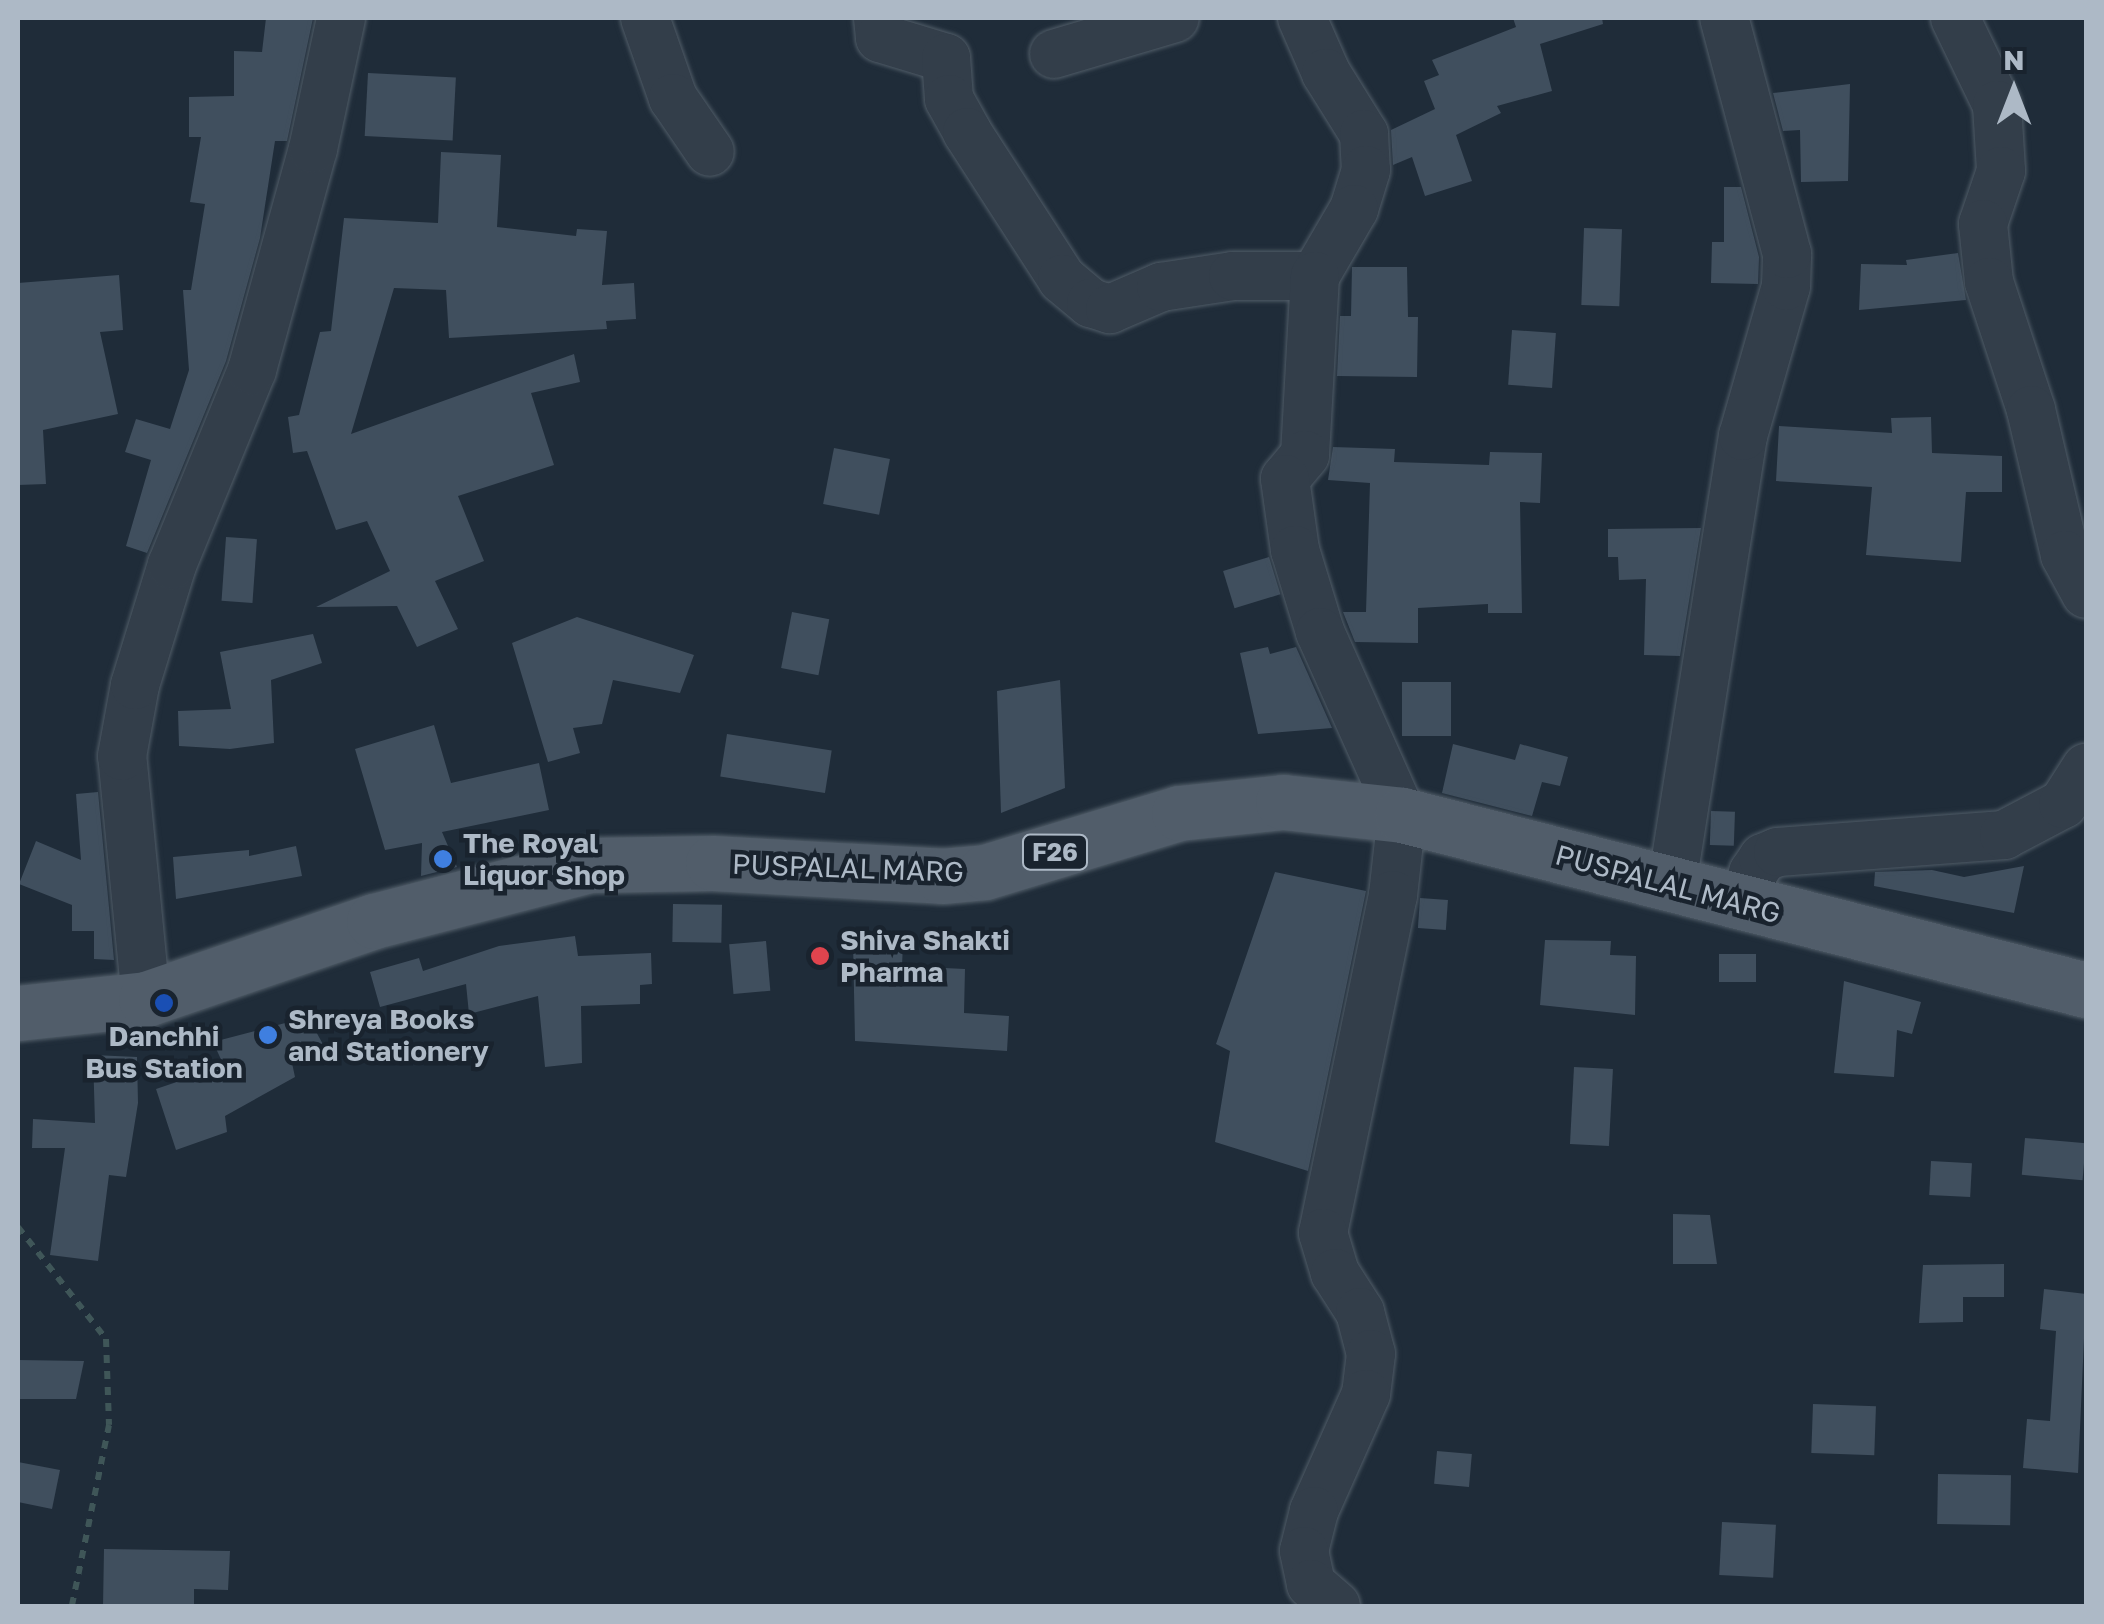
<!DOCTYPE html>
<style>
body{margin:0}
#map{position:relative;width:2104px;height:1624px;overflow:hidden;background:#1f2c39;font-family:"Golos Text",sans-serif}
div>[style]{position:absolute}
.building>*{inset:0;background:#404f5e;transform-origin:0 0}
.path>*{height:6px;margin-top:-3px;transform-origin:0;background:repeating-linear-gradient(90deg,#3f5658 0 8px,transparent 0 16px)}
.roads{filter:drop-shadow(0 0 2px #505c67) drop-shadow(0 0 2px #505c67)}
.minor>*{height:48px;margin:-24px;padding:0 24px;transform-origin:24px;border-radius:24px;background:#333e4a}
.major>*{height:55px;margin:-27.5px;padding:0 27.5px;transform-origin:27.5px;border-radius:27.5px;background:#515d6a}
.dots>*{width:28px;height:28px;translate:-50% -50%;box-sizing:border-box;border:5px solid #19232e;border-radius:50%}
span{translate:-50% -50%;white-space:nowrap;text-align:center;line-height:1.15;-webkit-text-stroke:9px #19232e;paint-order:stroke}
.shield-label span{padding:2px 8px;background:#19232e;border:2px solid;border-radius:8px;-webkit-text-stroke-width:0}
.shield-label{font-size:25px;color:#adb9c6;font-weight:700}
.poi-label{font-size:28px;color:#adb9c6;font-weight:700}
.left{translate:0 -50%;text-align:left}
.street-label{font-size:28px;color:#adb9c6}
.frame{position:absolute;inset:0;border:20px solid #adb9c6;pointer-events:none}
.north{position:absolute;left:1964px;top:40px;width:100px;height:100px;-webkit-text-stroke:8px #19232e;paint-order:stroke;rotate:0deg;font-size:28px;font-weight:700;line-height:40px;text-align:center;color:#adb9c6}
.north::after{content:'';display:block;margin:auto;width:35px;height:45px;background:#adb9c6;clip-path:polygon(50% 0,100% 100%,50% 72%,0 100%)}
</style>
<div id="map">
<div class="building">
<i style="clip-path:polygon(266px 18px,313px 18px,287px 141px,275px 141px,260px 238px,226px 361px,147px 553px,126px 546px,151px 460px,125px 452px,136px 419px,170px 429px,189px 370px,183px 290px,191px 290px,205px 204px,190px 202px,201px 137px,189px 137px,189px 97px,234px 96px,234px 51px,262px 52px)"></i>
<i style="clip-path:polygon(1513px 18px,1602px 18px,1603px 24px,1540px 44px,1552px 91px,1497px 106px,1501px 113px,1456px 135px,1472px 181px,1425px 196px,1412px 157px,1393px 165px,1391px 130px,1435px 109px,1424px 81px,1439px 75px,1432px 60px,1516px 27px)"></i>
<i style="left:368px;top:73px;width:88px;height:63px;rotate:3deg"></i>
<i style="clip-path:polygon(1850px 84px,1848px 181px,1801px 182px,1800px 130px,1783px 131px,1773px 93px)"></i>
<i style="clip-path:polygon(441px 152px,501px 155px,497px 227px,576px 236px,577px 229px,607px 231px,602px 285px,634px 283px,636px 319px,606px 321px,607px 329px,449px 338px,446px 290px,394px 288px,351px 434px,574px 354px,580px 382px,531px 393px,554px 465px,458px 496px,484px 561px,435px 581px,458px 629px,417px 647px,397px 606px,316px 607px,390px 571px,367px 521px,336px 530px,307px 451px,293px 453px,288px 417px,299px 415px,320px 332px,331px 331px,344px 218px,438px 223px)"></i>
<i style="clip-path:polygon(1724px 187px,1741px 187px,1759px 257px,1758px 284px,1711px 283px,1712px 242px,1724px 242px)"></i>
<i style="left:1584px;top:228px;width:38px;height:77px;rotate:2deg"></i>
<i style="clip-path:polygon(1958px 253px,1966px 300px,1859px 310px,1861px 264px,1907px 265px,1906px 260px)"></i>
<i style="clip-path:polygon(1352px 267px,1407px 267px,1408px 317px,1418px 317px,1417px 377px,1337px 376px,1340px 316px,1351px 316px)"></i>
<i style="clip-path:polygon(119px 275px,123px 330px,100px 332px,118px 414px,43px 430px,46px 484px,18px 485px,18px 283px)"></i>
<i style="left:1512px;top:330px;width:44px;height:55px;rotate:4deg"></i>
<i style="clip-path:polygon(1931px 417px,1932px 453px,2002px 456px,2002px 492px,1966px 492px,1961px 562px,1866px 555px,1872px 487px,1776px 481px,1779px 426px,1892px 433px,1891px 418px)"></i>
<i style="clip-path:polygon(1333px 447px,1395px 449px,1394px 462px,1489px 465px,1490px 452px,1542px 453px,1540px 503px,1520px 502px,1522px 613px,1488px 613px,1488px 604px,1418px 608px,1418px 643px,1355px 642px,1343px 612px,1366px 612px,1370px 483px,1328px 480px)"></i>
<i style="left:834px;top:448px;width:57px;height:57px;rotate:11deg"></i>
<i style="clip-path:polygon(1701px 528px,1680px 656px,1644px 655px,1646px 579px,1619px 580px,1618px 557px,1608px 557px,1608px 529px)"></i>
<i style="left:226px;top:537px;width:31px;height:64px;rotate:4deg"></i>
<i style="left:1269px;top:557px;width:39px;height:48px;rotate:73deg"></i>
<i style="left:792px;top:612px;width:38px;height:57px;rotate:11deg"></i>
<i style="clip-path:polygon(577px 617px,694px 655px,680px 693px,613px 680px,602px 724px,573px 728px,580px 753px,548px 762px,512px 643px)"></i>
<i style="clip-path:polygon(313px 634px,322px 663px,271px 680px,274px 743px,230px 749px,179px 746px,178px 711px,231px 709px,220px 652px)"></i>
<i style="clip-path:polygon(1268px 647px,1270px 654px,1296px 647px,1332px 728px,1258px 734px,1240px 653px)"></i>
<i style="clip-path:polygon(1060px 680px,1065px 788px,1001px 813px,997px 691px)"></i>
<i style="left:1402px;top:682px;width:49px;height:54px"></i>
<i style="clip-path:polygon(434px 725px,451px 783px,539px 763px,549px 810px,442px 832px,457px 867px,421px 876px,422px 843px,385px 850px,355px 749px)"></i>
<i style="left:727px;top:734px;width:106px;height:43px;rotate:9deg"></i>
<i style="clip-path:polygon(1453px 744px,1515px 760px,1520px 744px,1568px 757px,1560px 786px,1542px 782px,1532px 816px,1442px 793px)"></i>
<i style="clip-path:polygon(98px 792px,114px 960px,94px 959px,94px 931px,72px 931px,72px 905px,19px 884px,36px 841px,81px 860px,76px 794px)"></i>
<i style="left:1711px;top:811px;width:24px;height:34px;rotate:2deg"></i>
<i style="clip-path:polygon(296px 846px,302px 876px,176px 899px,173px 857px,249px 850px,249px 856px)"></i>
<i style="clip-path:polygon(2024px 866px,2014px 913px,1874px 886px,1875px 872px,1932px 870px,1964px 877px)"></i>
<i style="clip-path:polygon(1275px 872px,1366px 891px,1308px 1171px,1215px 1142px,1230px 1051px,1216px 1044px)"></i>
<i style="left:1420px;top:898px;width:28px;height:30px;rotate:4deg"></i>
<i style="left:673px;top:904px;width:49px;height:38px;rotate:1deg"></i>
<i style="clip-path:polygon(575px 936px,578px 956px,651px 953px,652px 984px,640px 985px,640px 1004px,581px 1006px,582px 1063px,545px 1067px,538px 996px,469px 1014px,466px 984px,380px 1007px,370px 972px,419px 958px,423px 971px,499px 946px)"></i>
<i style="clip-path:polygon(1545px 940px,1611px 941px,1610px 955px,1636px 956px,1635px 1015px,1540px 1005px)"></i>
<i style="left:766px;top:941px;width:50px;height:37px;rotate:85deg"></i>
<i style="clip-path:polygon(853px 941px,903px 944px,902px 966px,965px 969px,964px 1013px,1009px 1016px,1007px 1051px,855px 1041px)"></i>
<i style="left:1719px;top:954px;width:37px;height:28px"></i>
<i style="clip-path:polygon(1844px 981px,1921px 1002px,1912px 1034px,1897px 1030px,1894px 1077px,1834px 1073px)"></i>
<i style="clip-path:polygon(308px 1017px,325px 1048px,292px 1063px,295px 1077px,225px 1116px,227px 1132px,176px 1150px,156px 1089px,224px 1066px,213px 1042px)"></i>
<i style="clip-path:polygon(93px 1055px,137px 1057px,138px 1103px,126px 1177px,109px 1175px,98px 1261px,50px 1255px,65px 1148px,32px 1148px,33px 1119px,95px 1123px)"></i>
<i style="left:1574px;top:1067px;width:39px;height:77px;rotate:3deg"></i>
<i style="left:2025px;top:1138px;width:61px;height:37px;rotate:5deg"></i>
<i style="left:1931px;top:1161px;width:41px;height:34px;rotate:3deg"></i>
<i style="clip-path:polygon(1673px 1214px,1710px 1215px,1717px 1264px,1673px 1264px)"></i>
<i style="clip-path:polygon(2004px 1264px,2004px 1297px,1963px 1297px,1963px 1322px,1919px 1323px,1923px 1265px)"></i>
<i style="clip-path:polygon(2044px 1289px,2086px 1294px,2078px 1473px,2023px 1468px,2027px 1419px,2050px 1421px,2056px 1331px,2040px 1329px)"></i>
<i style="clip-path:polygon(18px 1360px,84px 1361px,76px 1399px,18px 1399px)"></i>
<i style="left:1813px;top:1404px;width:63px;height:49px;rotate:2deg"></i>
<i style="left:1437px;top:1451px;width:35px;height:33px;rotate:5deg"></i>
<i style="clip-path:polygon(18px 1462px,60px 1470px,52px 1509px,18px 1502px)"></i>
<i style="left:1938px;top:1474px;width:73px;height:50px;rotate:1deg"></i>
<i style="left:1722px;top:1522px;width:54px;height:53px;rotate:3deg"></i>
<i style="clip-path:polygon(104px 1549px,230px 1551px,228px 1590px,194px 1589px,194px 1606px,103px 1606px)"></i>
</div>
<div class="path">
<i style="left:18px;top:1227px;width:142px;rotate:51.8deg"></i>
<i style="left:106px;top:1339px;width:86px;rotate:88deg"></i>
<i style="left:109px;top:1425px;width:185px;rotate:101.6deg"></i>
</div>
<div class="roads">
<div class="minor">
<i style="left:645px;top:18px;width:85px;rotate:70.7deg"></i>
<i style="left:673px;top:98px;width:65px;rotate:55.6deg"></i>
<i style="left:878px;top:18px;width:20px;rotate:84deg"></i>
<i style="left:880px;top:38px;width:69px;rotate:16.9deg"></i>
<i style="left:946px;top:58px;width:41px;rotate:85.8deg"></i>
<i style="left:949px;top:99px;width:38px;rotate:61deg"></i>
<i style="left:967px;top:132px;width:175px;rotate:57.1deg"></i>
<i style="left:1062px;top:279px;width:38px;rotate:40deg"></i>
<i style="left:1091px;top:303px;width:20px;rotate:18deg"></i>
<i style="left:1110px;top:309px;width:56px;rotate:-23.3deg"></i>
<i style="left:1161px;top:287px;width:73px;rotate:-8.7deg"></i>
<i style="left:1233px;top:276px;width:82px"></i>
<i style="left:1302px;top:18px;width:60px;rotate:66.4deg"></i>
<i style="left:1326px;top:73px;width:72px;rotate:58.1deg"></i>
<i style="left:1364px;top:134px;width:36px;rotate:87deg"></i>
<i style="left:1366px;top:170px;width:41px;rotate:107.1deg"></i>
<i style="left:1354px;top:209px;width:78px;rotate:120.2deg"></i>
<i style="left:1315px;top:276px;width:179px;rotate:93.2deg"></i>
<i style="left:1305px;top:455px;width:31px;rotate:130deg"></i>
<i style="left:1285px;top:479px;width:72px;rotate:82deg"></i>
<i style="left:1295px;top:550px;width:86px;rotate:73deg"></i>
<i style="left:1320px;top:632px;width:201px;rotate:65.9deg"></i>
<i style="left:1402px;top:815px;width:81px;rotate:96.4deg"></i>
<i style="left:1393px;top:895px;width:345px;rotate:101.7deg"></i>
<i style="left:1323px;top:1233px;width:42px;rotate:73.3deg"></i>
<i style="left:1335px;top:1273px;width:46px;rotate:57.3deg"></i>
<i style="left:1360px;top:1312px;width:43px;rotate:75.3deg"></i>
<i style="left:1371px;top:1354px;width:40px;rotate:97.1deg"></i>
<i style="left:1366px;top:1394px;width:128px;rotate:114deg"></i>
<i style="left:1314px;top:1511px;width:41px;rotate:104deg"></i>
<i style="left:1304px;top:1551px;width:34px;rotate:78deg"></i>
<i style="left:1311px;top:1584px;width:33px;rotate:41deg"></i>
<i style="left:1955px;top:18px;width:97px;rotate:64.2deg"></i>
<i style="left:1997px;top:105px;width:66px;rotate:86.5deg"></i>
<i style="left:2001px;top:171px;width:56px;rotate:108.8deg"></i>
<i style="left:1983px;top:224px;width:58px;rotate:84.1deg"></i>
<i style="left:1989px;top:282px;width:135px;rotate:71.8deg"></i>
<i style="left:2031px;top:410px;width:149px;rotate:76.8deg"></i>
<i style="left:2065px;top:555px;width:44px;rotate:61.7deg"></i>
<i style="left:1054px;top:54px;width:126px;rotate:-16.6deg"></i>
<i style="left:1672px;top:884px;width:454px;rotate:-81deg"></i>
<i style="left:1743px;top:436px;width:156px;rotate:-74deg"></i>
<i style="left:1786px;top:286px;width:32px;rotate:-88deg"></i>
<i style="left:1787px;top:254px;width:244px;rotate:-104.9deg"></i>
<i style="left:1747px;top:905px;width:33px;rotate:-79deg"></i>
<i style="left:1753px;top:873px;width:18px;rotate:-56deg"></i>
<i style="left:1763px;top:858px;width:16px;rotate:-22deg"></i>
<i style="left:1778px;top:852px;width:227px;rotate:-4.3deg"></i>
<i style="left:2004px;top:835px;width:67px;rotate:-27.7deg"></i>
<i style="left:2063px;top:804px;width:43px;rotate:-57.4deg"></i>
<i style="left:146px;top:999px;width:244px;rotate:-95.6deg"></i>
<i style="left:122px;top:756px;width:72px;rotate:-79.6deg"></i>
<i style="left:135px;top:685px;width:126px;rotate:-72.9deg"></i>
<i style="left:172px;top:565px;width:211px;rotate:-67.7deg"></i>
<i style="left:252px;top:370px;width:229px;rotate:-74.6deg"></i>
<i style="left:313px;top:149px;width:134px;rotate:-77.9deg"></i>
</div>
<div class="major">
<i style="left:18px;top:1013px;width:129px;rotate:-6.2deg"></i>
<i style="left:146px;top:999px;width:241px;rotate:-18.9deg"></i>
<i style="left:374px;top:921px;width:222px;rotate:-14.6deg"></i>
<i style="left:589px;top:865px;width:124px;rotate:-0.9deg"></i>
<i style="left:713px;top:863px;width:229px;rotate:3.2deg"></i>
<i style="left:942px;top:876px;width:43px;rotate:-5.3deg"></i>
<i style="left:985px;top:872px;width:203px;rotate:-16.9deg"></i>
<i style="left:1179px;top:813px;width:105px;rotate:-6deg"></i>
<i style="left:1283px;top:802px;width:120px;rotate:6.2deg"></i>
<i style="left:1402px;top:815px;width:706px;rotate:14.35deg"></i>
</div>
</div>
<div class="dots">
<i style="left:443px;top:859px;background:#3f7fe0"></i>
<i style="left:820px;top:956px;background:#e0444e"></i>
<i style="left:164px;top:1003px;background:#1a4fb4"></i>
<i style="left:268px;top:1035px;background:#3f7fe0"></i>
</div>
<div class="shield-label">
<span style="left:1055px;top:852px">F26</span>
</div>
<div class="poi-label">
<span class="left" style="left:463px;top:859px">The Royal<br>Liquor Shop</span>
<span class="left" style="left:840px;top:956px">Shiva Shakti<br>Pharma</span>
<span class="left" style="left:288px;top:1035px">Shreya Books<br>and Stationery</span>
<span style="left:164px;top:1052px">Danchhi<br>Bus Station</span>
</div>
<div class="street-label">
<span style="left:848px;top:868px;rotate:2deg">PUSPALAL MARG</span>
<span style="left:1668px;top:884px;rotate:15deg">PUSPALAL MARG</span>
</div>
<div class="frame"></div>
<div class="north">N</div>
</div>
